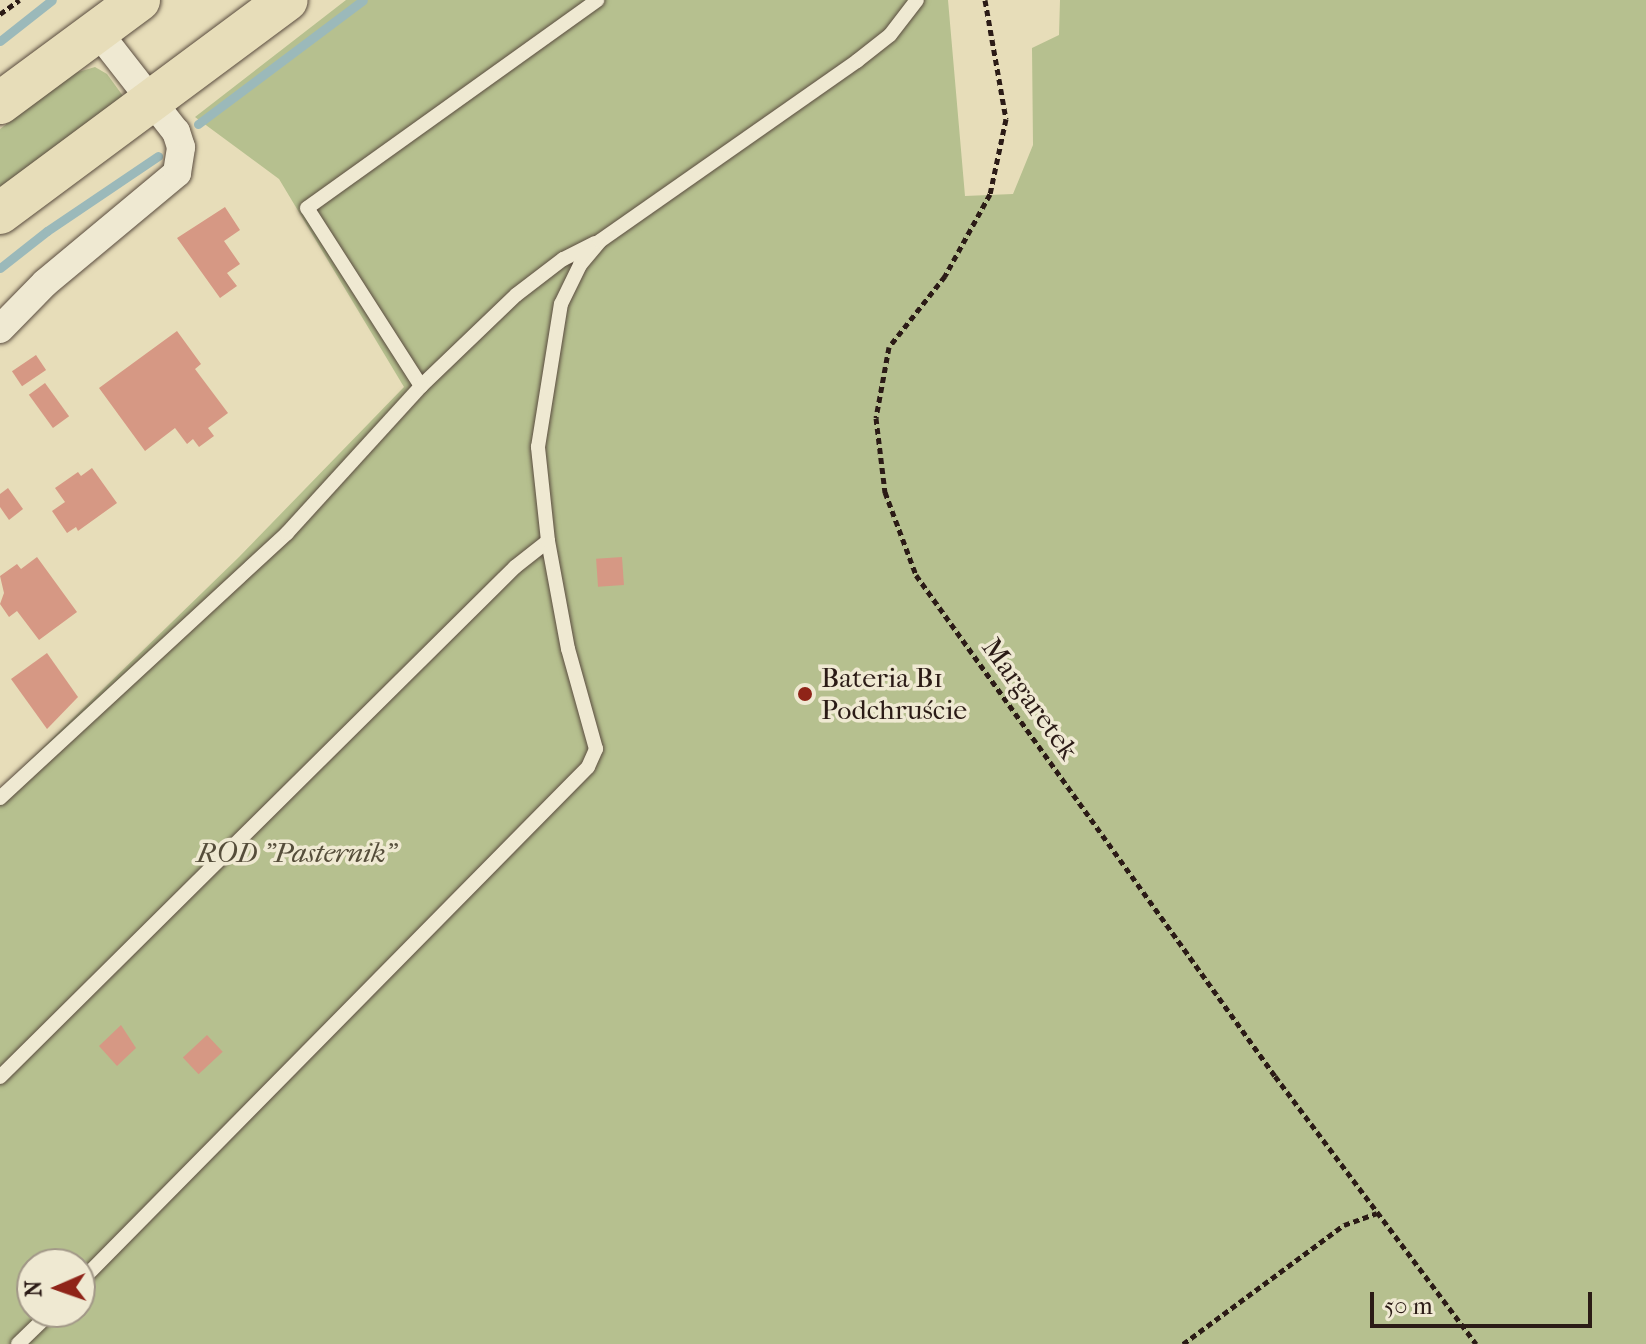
<!DOCTYPE html>
<meta charset="utf-8">
<style>
body{margin:0}
#map{position:relative;width:1646px;height:1344px;overflow:hidden;background:#e7ddb9;font-family:"IM FELL French Canon",serif}
div>[style]{position:absolute}
.green>*{inset:0;background:#b6c08f}
.stream>*{height:9px;margin:-4.5px;padding:0 4.5px;transform-origin:4.5px;border-radius:4.5px;background:#9bb9ba}
.building>*{inset:0;background:#d69884;transform-origin:0 0}
.path>*{height:5px;margin-top:-2.5px;transform-origin:0;background:repeating-linear-gradient(90deg,#2b1b16 0 6px,transparent 0 10px)}
.roads{filter:drop-shadow(0 0 2px #5a4c3f) drop-shadow(0 0 2px #5a4c3f)}
.lane>*{height:14px;margin:-7px;padding:0 7px;transform-origin:7px;border-radius:7px;background:#efe9d2}
.street>*{height:28px;margin:-14px;padding:0 14px;transform-origin:14px;border-radius:14px;background:#efe9d2}
.primary>*{height:42px;margin:-21px;padding:0 21px;transform-origin:21px;border-radius:21px;background:#e7ddb9}
.dots>*{width:22px;height:22px;translate:-50% -50%;box-sizing:border-box;border:4px solid #efe9d2;border-radius:50%}
span{translate:-50% -50%;white-space:nowrap;text-align:center;line-height:1.15;-webkit-text-stroke:7px #efe9d2;paint-order:stroke}
.poi-label{font-size:28px;color:#2b1b16}
.left{translate:0 -50%;text-align:left}
.street-label{font-size:28px;color:#2b1b16}
.park-label{font-size:28px;color:#554d3a;font-style:italic}
.north{position:absolute;left:16px;top:1248px;width:80px;height:80px;box-sizing:border-box;background:#efe9d2;border:2px solid #a19787;border-radius:50%;rotate:268deg;font-size:22px;font-weight:700;line-height:32px;text-align:center;color:#2b1b16}
.north::after{content:'';display:block;margin:auto;width:28px;height:36px;background:#8f2418;clip-path:polygon(50% 0,100% 100%,50% 72%,0 100%)}
.scale{position:absolute;left:1370px;top:1292px;width:222px;height:36px;box-sizing:border-box;border:4px solid #2b1b16;border-top:0;padding-left:10px;font-size:24px;line-height:28px;white-space:nowrap;color:#2b1b16;-webkit-text-stroke:6px #efe9d2;paint-order:stroke}
</style>
<div id="map">
<div class="green">
<i style="clip-path:polygon(evenodd,346px 0,948px 0,965px 196px,1013px 194px,1033px 145px,1032px 48px,1059px 35px,1060px 0,1646px 0,1646px 1344px,0 1344px,0 789px,239px 557px,404px 387px,279px 179px,195px 117px,346px 0,32px 1264px,80px 1264px,80px 1312px,32px 1312px,32px 1264px)"></i>
<i style="clip-path:polygon(95px 67px,107px 74px,123px 96px,0 187px,0 129px,75px 73px)"></i>
</div>
<div class="stream">
<i style="left:0;top:41px;width:66px;rotate:-38.3deg"></i>
<i style="left:198px;top:124px;width:206px;rotate:-36.9deg"></i>
<i style="left:0;top:268px;width:60px;rotate:-38.2deg"></i>
<i style="left:47px;top:231px;width:134px;rotate:-34deg"></i>
</div>
<div class="building">
<i style="clip-path:polygon(225px 207px,240px 230px,224px 241px,240px 264px,227px 273px,237px 286px,220px 298px,177px 238px)"></i>
<i style="clip-path:polygon(177px 331px,201px 364px,195px 369px,228px 413px,208px 428px,214px 436px,199px 447px,193px 439px,187px 444px,175px 428px,145px 451px,99px 388px)"></i>
<i style="left:36px;top:355px;width:18px;height:29px;rotate:56deg"></i>
<i style="left:45px;top:383px;width:41px;height:20px;rotate:54deg"></i>
<i style="clip-path:polygon(92px 468px,117px 503px,78px 531px,76px 527px,67px 533px,52px 511px,65px 502px,55px 488px,78px 472px,81px 476px)"></i>
<i style="clip-path:polygon(8px 488px,23px 509px,9px 520px,0 507px,0 494px)"></i>
<i style="clip-path:polygon(37px 557px,77px 612px,39px 640px,17px 611px,9px 617px,0 604px,4px 593px,0 576px,17px 564px,21px 569px)"></i>
<i style="left:622px;top:557px;width:28px;height:26px;rotate:86deg"></i>
<i style="clip-path:polygon(47px 653px,78px 697px,47px 729px,11px 679px)"></i>
<i style="clip-path:polygon(121px 1025px,136px 1048px,117px 1066px,99px 1046px)"></i>
<i style="left:207px;top:1035px;width:23px;height:33px;rotate:47deg"></i>
</div>
<div class="path">
<i style="left:985px;top:0;width:121px;rotate:80deg"></i>
<i style="left:1006px;top:119px;width:77px;rotate:102deg"></i>
<i style="left:990px;top:194px;width:94px;rotate:118.8deg"></i>
<i style="left:945px;top:276px;width:90px;rotate:128.3deg"></i>
<i style="left:889px;top:347px;width:72px;rotate:100.4deg"></i>
<i style="left:876px;top:418px;width:75px;rotate:83.1deg"></i>
<i style="left:885px;top:492px;width:89px;rotate:69.5deg"></i>
<i style="left:916px;top:575px;width:616px;rotate:54.38deg"></i>
<i style="left:1275px;top:1076px;width:335px;rotate:53.1deg"></i>
<i style="left:0;top:14px;width:24px;rotate:-36deg"></i>
<i style="left:1183px;top:1344px;width:200px;rotate:-36.5deg"></i>
<i style="left:1344px;top:1225px;width:35px;rotate:-20deg"></i>
</div>
<div class="roads">
<div class="lane">
<i style="left:595px;top:243px;width:36px;rotate:153deg"></i>
<i style="left:563px;top:259px;width:59px;rotate:142.5deg"></i>
<i style="left:516px;top:295px;width:132px;rotate:136.2deg"></i>
<i style="left:421px;top:386px;width:211px;rotate:-122.6deg"></i>
<i style="left:307px;top:208px;width:357px;rotate:-35.6deg"></i>
<i style="left:0;top:798px;width:391px;rotate:-42.7deg"></i>
<i style="left:287px;top:533px;width:199px;rotate:-47.6deg"></i>
<i style="left:0;top:1077px;width:725px;rotate:-44.72deg"></i>
<i style="left:515px;top:567px;width:42px;rotate:-38.2deg"></i>
<i style="left:80px;top:1282px;width:723px;rotate:-45.39deg"></i>
<i style="left:588px;top:767px;width:20px;rotate:-66deg"></i>
<i style="left:596px;top:749px;width:104px;rotate:-105.6deg"></i>
<i style="left:568px;top:649px;width:110px;rotate:-100.5deg"></i>
<i style="left:548px;top:541px;width:95px;rotate:-96.1deg"></i>
<i style="left:538px;top:447px;width:145px;rotate:-80.9deg"></i>
<i style="left:561px;top:304px;width:43px;rotate:-64deg"></i>
<i style="left:580px;top:265px;width:31px;rotate:-50deg"></i>
<i style="left:600px;top:241px;width:314px;rotate:-35deg"></i>
<i style="left:857px;top:61px;width:42px;rotate:-38.2deg"></i>
<i style="left:890px;top:35px;width:44px;rotate:-52.4deg"></i>
<i style="left:18px;top:1344px;width:46px;rotate:-44.1deg"></i>
</div>
<div class="street">
<i style="left:0;top:329px;width:64px;rotate:-45.6deg"></i>
<i style="left:45px;top:283px;width:172px;rotate:-39.8deg"></i>
<i style="left:177px;top:173px;width:26px;rotate:-81deg"></i>
<i style="left:181px;top:147px;width:16px;rotate:-108deg"></i>
<i style="left:176px;top:132px;width:128px;rotate:-128deg"></i>
</div>
<div class="primary">
<i style="left:0;top:103px;width:173px;rotate:-36.5deg"></i>
<i style="left:0;top:213px;width:357px;rotate:-36.6deg"></i>
</div>
</div>
<div class="dots">
<i style="left:805px;top:694px;background:#8f2418"></i>
</div>
<div class="poi-label">
<span class="left" style="left:821px;top:694px">Bateria B1<br>Podchruście</span>
</div>
<div class="street-label">
<span style="left:1030px;top:699px;rotate:54deg">Margaretek</span>
</div>
<div class="park-label">
<span style="left:296px;top:853px">ROD "Pasternik"</span>
</div>
<div class="north">N</div>
<div class="scale">50 m</div>
</div>
